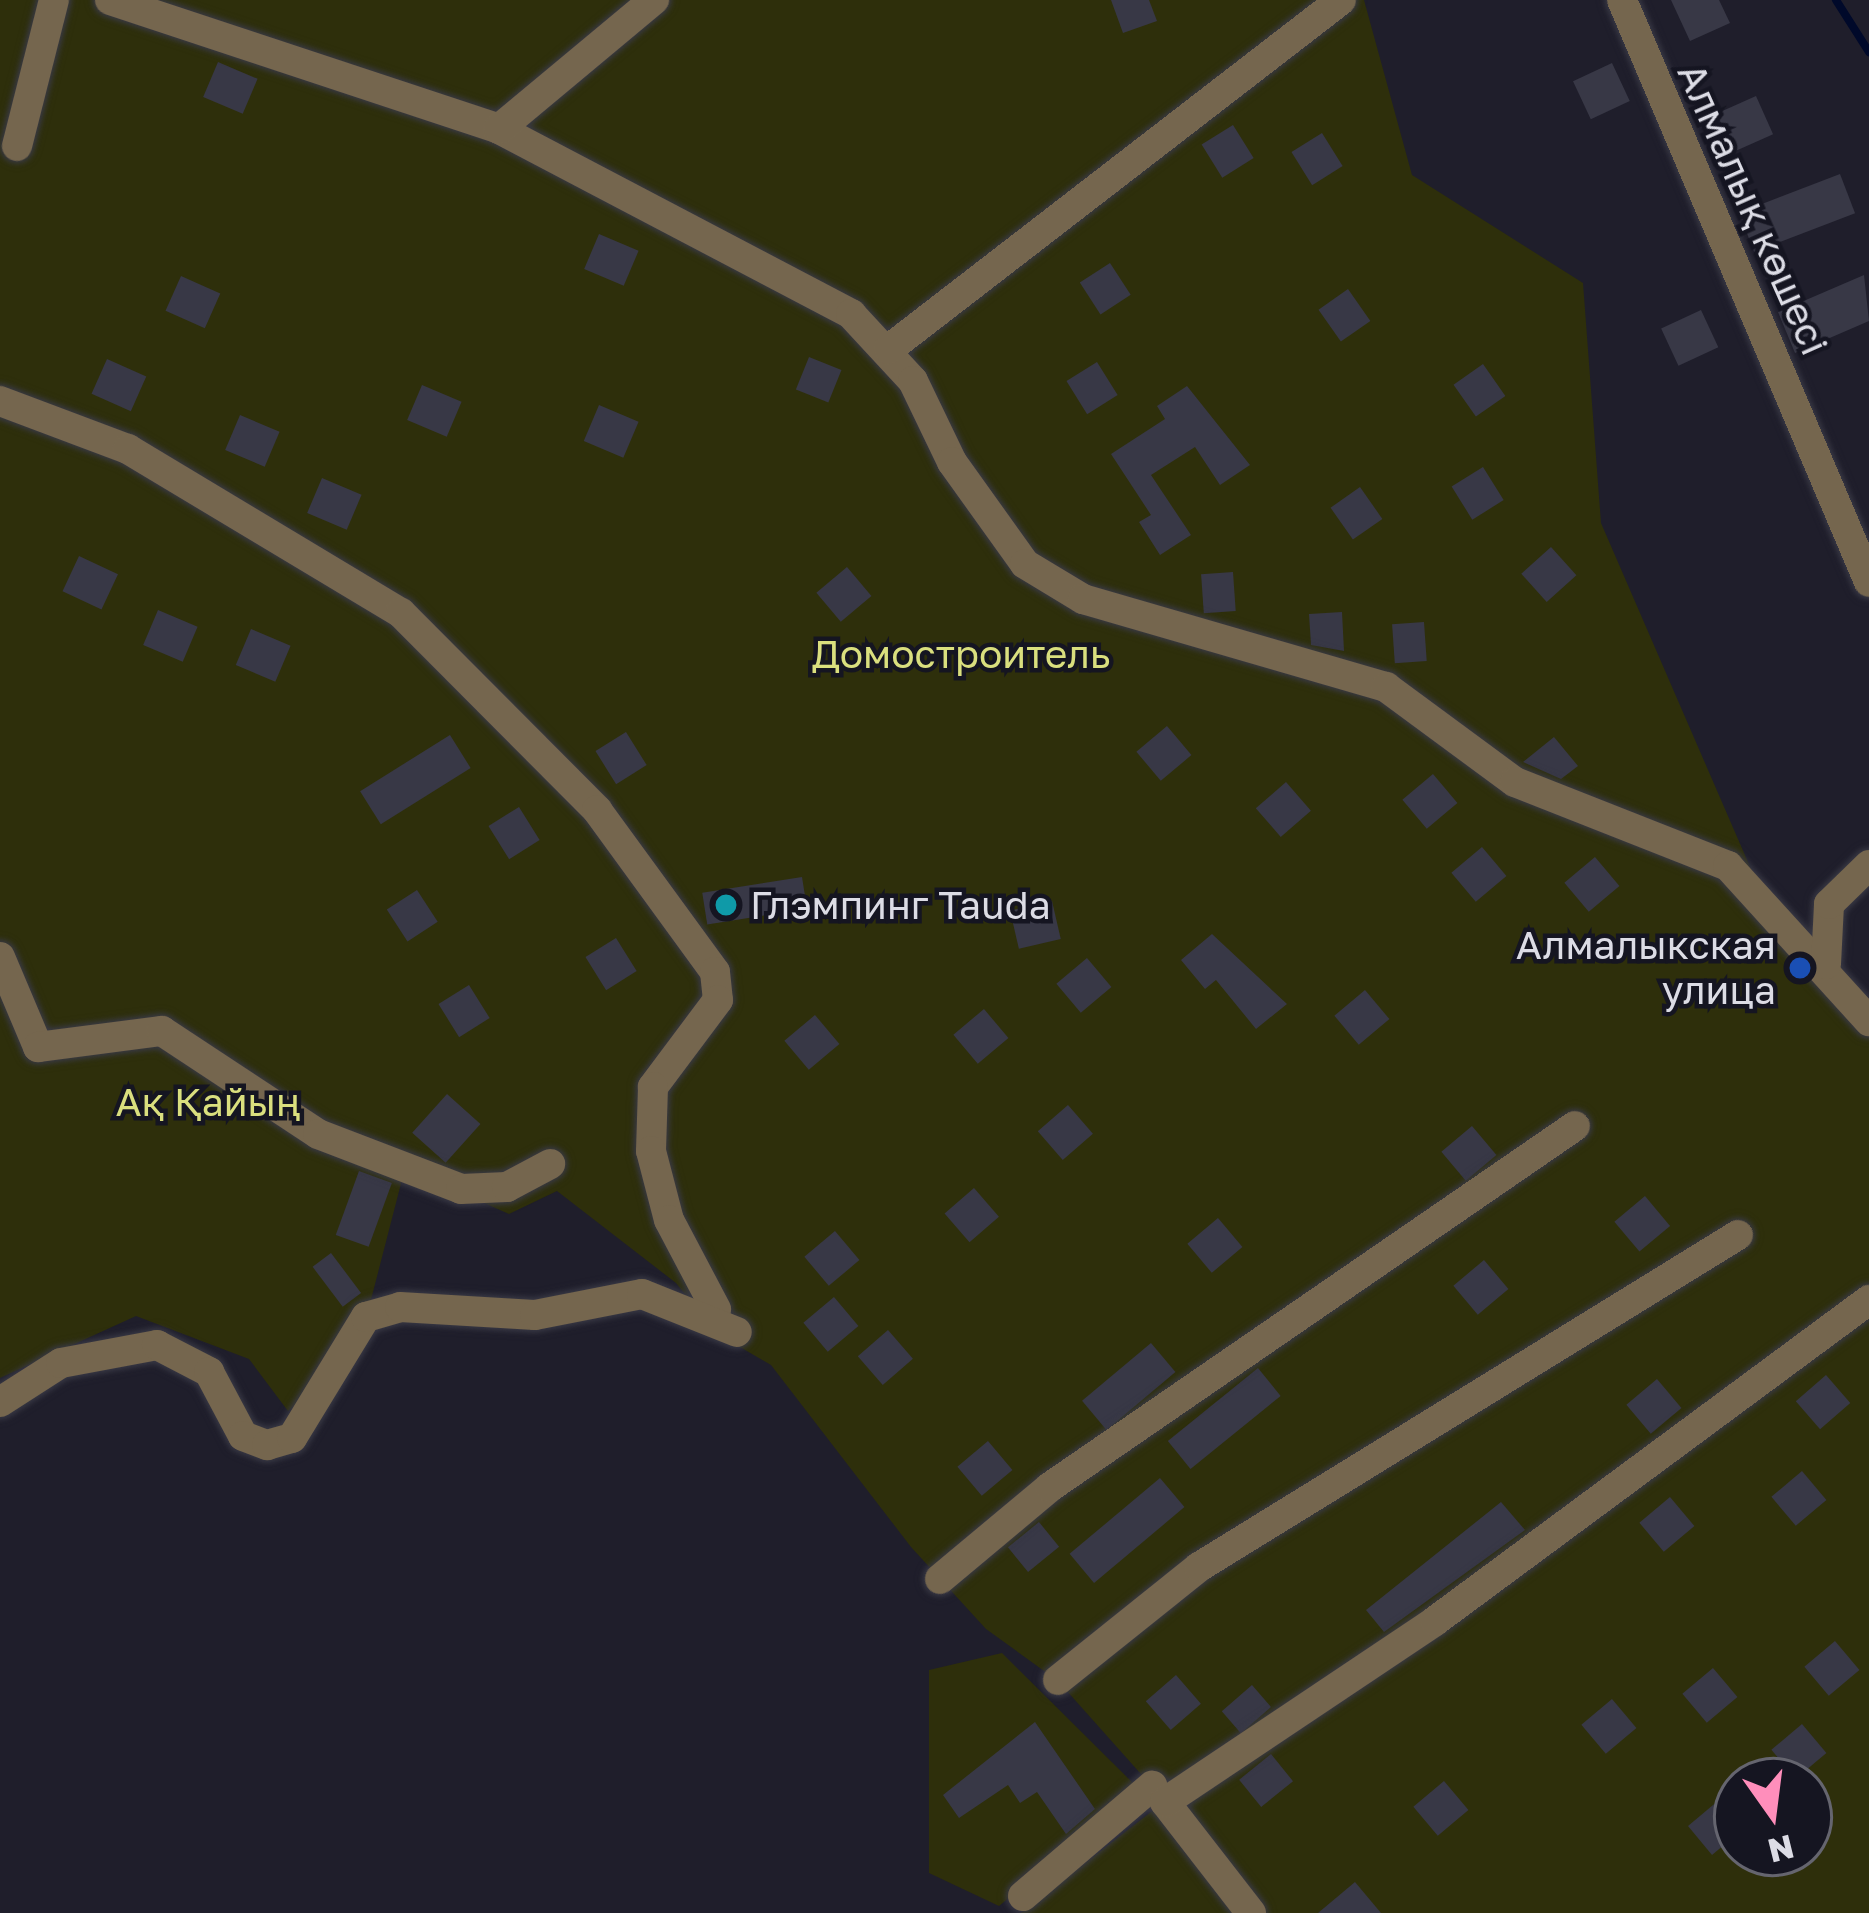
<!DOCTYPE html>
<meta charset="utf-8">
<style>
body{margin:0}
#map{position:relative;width:1869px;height:1913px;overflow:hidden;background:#1f1e2b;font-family:"Golos Text",sans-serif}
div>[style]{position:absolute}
.green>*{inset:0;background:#2e2f0b}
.stream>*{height:8px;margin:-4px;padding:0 4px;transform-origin:4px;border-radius:4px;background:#00092a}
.building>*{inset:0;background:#383846;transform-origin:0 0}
.roads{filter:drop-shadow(0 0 3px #393945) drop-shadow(0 0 3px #393945)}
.minor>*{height:30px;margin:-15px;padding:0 15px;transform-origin:15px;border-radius:15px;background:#75664e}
.dots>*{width:33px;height:33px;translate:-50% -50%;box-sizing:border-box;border:6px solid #151521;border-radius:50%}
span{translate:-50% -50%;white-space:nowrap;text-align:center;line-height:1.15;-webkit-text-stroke:9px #151521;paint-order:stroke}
.street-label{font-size:39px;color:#dcdce5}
.park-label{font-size:39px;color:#dadf7e}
.poi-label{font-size:39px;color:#dcdce5}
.left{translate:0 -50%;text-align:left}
.right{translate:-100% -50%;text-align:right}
.north{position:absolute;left:1713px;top:1757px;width:120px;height:120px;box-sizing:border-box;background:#151521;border:3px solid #65656f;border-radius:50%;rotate:166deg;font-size:33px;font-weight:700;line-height:48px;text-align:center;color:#dcdce5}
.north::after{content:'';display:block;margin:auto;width:42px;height:54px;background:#ff8ebb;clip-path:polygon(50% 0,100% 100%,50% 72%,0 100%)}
</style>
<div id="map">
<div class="green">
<i style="clip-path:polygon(evenodd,0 0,1364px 0,1412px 175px,1583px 283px,1601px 523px,1793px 966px,1869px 1021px,1869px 1913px,1021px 1913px,1165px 1801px,1058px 1681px,986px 1629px,911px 1547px,771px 1365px,716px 1333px,676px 1283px,557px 1191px,509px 1214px,405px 1168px,357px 1354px,288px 1411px,249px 1359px,136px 1316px,0 1378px,0 0,1737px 1781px,1809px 1781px,1809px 1853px,1737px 1853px,1737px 1781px)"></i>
<i style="clip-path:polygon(1002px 1653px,1140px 1790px,999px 1906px,929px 1873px,929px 1670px)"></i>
</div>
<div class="stream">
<i style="left:1836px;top:0;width:62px;rotate:57.6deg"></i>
</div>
<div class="building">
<i style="clip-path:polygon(1111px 0,1149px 0,1157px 21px,1123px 33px)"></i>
<i style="clip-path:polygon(1671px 0,1719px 0,1730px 23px,1690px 41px)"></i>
<i style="left:218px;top:62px;width:43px;height:38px;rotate:23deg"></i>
<i style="left:1612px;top:63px;width:42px;height:43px;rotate:65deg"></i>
<i style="left:1756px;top:96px;width:42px;height:43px;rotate:66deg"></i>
<i style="left:1233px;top:125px;width:39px;height:37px;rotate:58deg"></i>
<i style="left:1322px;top:133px;width:39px;height:36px;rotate:58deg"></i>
<i style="left:1840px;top:174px;width:42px;height:108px;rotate:69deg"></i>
<i style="left:599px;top:234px;width:43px;height:38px;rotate:23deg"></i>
<i style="left:1110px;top:263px;width:38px;height:36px;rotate:57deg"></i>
<i style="clip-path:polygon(1864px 275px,1869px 321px,1795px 353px,1778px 312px)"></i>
<i style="left:181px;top:276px;width:43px;height:38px;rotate:24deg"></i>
<i style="left:1348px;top:289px;width:39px;height:36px;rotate:55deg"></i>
<i style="left:1701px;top:310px;width:41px;height:44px;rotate:65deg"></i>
<i style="left:809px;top:357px;width:35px;height:35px;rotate:22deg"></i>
<i style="left:107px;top:359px;width:43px;height:38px;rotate:24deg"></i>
<i style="left:1097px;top:362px;width:39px;height:36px;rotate:58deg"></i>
<i style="left:1483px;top:364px;width:39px;height:36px;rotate:55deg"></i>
<i style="left:422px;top:385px;width:43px;height:38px;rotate:23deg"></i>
<i style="clip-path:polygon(1187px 386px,1250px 465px,1220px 485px,1195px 447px,1151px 475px,1191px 535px,1160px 555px,1139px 522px,1151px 515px,1111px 454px,1165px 419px,1157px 406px)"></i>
<i style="left:599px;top:405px;width:43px;height:39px;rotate:23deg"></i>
<i style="left:240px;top:415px;width:43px;height:38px;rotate:23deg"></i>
<i style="left:1483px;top:467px;width:39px;height:37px;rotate:58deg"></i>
<i style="left:322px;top:478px;width:43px;height:38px;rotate:23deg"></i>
<i style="left:1360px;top:487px;width:39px;height:36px;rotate:55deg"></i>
<i style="left:1551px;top:547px;width:38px;height:40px;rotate:48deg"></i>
<i style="left:79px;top:556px;width:43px;height:39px;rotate:25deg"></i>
<i style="left:847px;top:567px;width:38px;height:40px;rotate:50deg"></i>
<i style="left:1233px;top:572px;width:39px;height:32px;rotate:86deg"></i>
<i style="left:158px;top:610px;width:43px;height:38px;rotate:23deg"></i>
<i style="clip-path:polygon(1342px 612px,1344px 651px,1311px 645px,1309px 614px)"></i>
<i style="left:1424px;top:622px;width:39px;height:32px;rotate:86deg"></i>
<i style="left:251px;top:629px;width:43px;height:39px;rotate:23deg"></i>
<i style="left:1167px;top:726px;width:38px;height:40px;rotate:50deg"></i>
<i style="left:626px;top:732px;width:39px;height:36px;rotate:58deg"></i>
<i style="left:450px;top:735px;width:39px;height:106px;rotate:58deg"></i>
<i style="clip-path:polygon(1554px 737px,1578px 766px,1561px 779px,1523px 762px)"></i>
<i style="left:1433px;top:774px;width:38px;height:40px;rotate:50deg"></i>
<i style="left:1286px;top:782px;width:38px;height:40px;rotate:49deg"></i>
<i style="left:519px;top:807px;width:39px;height:36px;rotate:58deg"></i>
<i style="left:1482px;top:847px;width:38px;height:40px;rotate:50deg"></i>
<i style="left:1595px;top:857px;width:38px;height:40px;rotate:50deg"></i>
<i style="left:802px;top:877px;width:32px;height:101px;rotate:81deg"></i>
<i style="left:417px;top:890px;width:38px;height:36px;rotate:57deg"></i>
<i style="left:1052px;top:901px;width:39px;height:43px;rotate:77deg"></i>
<i style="clip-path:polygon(1212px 934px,1287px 1004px,1256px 1029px,1216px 980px,1205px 989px,1181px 960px)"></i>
<i style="left:616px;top:938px;width:39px;height:36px;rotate:58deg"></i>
<i style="left:1087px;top:958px;width:38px;height:40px;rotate:50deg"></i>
<i style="left:469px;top:985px;width:39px;height:36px;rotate:58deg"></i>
<i style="left:1365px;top:990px;width:38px;height:40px;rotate:50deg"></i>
<i style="left:984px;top:1009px;width:38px;height:40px;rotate:50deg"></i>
<i style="left:815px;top:1015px;width:38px;height:40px;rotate:50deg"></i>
<i style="left:447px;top:1094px;width:45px;height:52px;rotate:42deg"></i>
<i style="left:1068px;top:1105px;width:38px;height:40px;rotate:49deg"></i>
<i style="left:1472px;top:1126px;width:38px;height:40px;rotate:50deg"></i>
<i style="left:359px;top:1171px;width:35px;height:68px;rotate:20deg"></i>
<i style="left:974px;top:1188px;width:38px;height:39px;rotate:49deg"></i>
<i style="left:1645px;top:1196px;width:39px;height:40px;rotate:50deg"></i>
<i style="left:1218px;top:1218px;width:38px;height:40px;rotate:50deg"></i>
<i style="left:835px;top:1231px;width:38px;height:40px;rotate:50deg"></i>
<i style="left:331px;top:1253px;width:50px;height:23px;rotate:53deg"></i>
<i style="left:1484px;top:1260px;width:38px;height:40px;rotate:50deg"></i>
<i style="left:834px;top:1297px;width:38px;height:40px;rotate:50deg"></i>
<i style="left:888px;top:1330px;width:38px;height:40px;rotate:49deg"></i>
<i style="left:1151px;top:1343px;width:38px;height:90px;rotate:50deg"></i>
<i style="left:1258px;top:1368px;width:36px;height:116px;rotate:51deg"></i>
<i style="left:1826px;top:1375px;width:37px;height:40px;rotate:49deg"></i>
<i style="left:1657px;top:1379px;width:38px;height:40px;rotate:50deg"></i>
<i style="left:988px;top:1441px;width:38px;height:40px;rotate:50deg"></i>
<i style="left:1802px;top:1471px;width:38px;height:40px;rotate:50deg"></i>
<i style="left:1160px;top:1478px;width:38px;height:118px;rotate:50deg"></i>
<i style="left:1670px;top:1497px;width:38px;height:40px;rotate:50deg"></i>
<i style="clip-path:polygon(1501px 1502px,1525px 1530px,1384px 1632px,1366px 1610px)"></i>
<i style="left:1039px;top:1522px;width:32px;height:40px;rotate:51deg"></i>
<i style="left:1835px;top:1641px;width:38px;height:40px;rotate:50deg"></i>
<i style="left:1713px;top:1668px;width:38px;height:40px;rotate:50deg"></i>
<i style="left:1176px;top:1675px;width:38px;height:40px;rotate:49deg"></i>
<i style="left:1252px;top:1685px;width:29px;height:40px;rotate:49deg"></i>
<i style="left:1612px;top:1699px;width:38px;height:40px;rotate:50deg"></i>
<i style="clip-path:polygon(1035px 1722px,1095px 1809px,1066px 1834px,1037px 1792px,1020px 1803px,1008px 1785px,959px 1818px,943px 1795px)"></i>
<i style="left:1802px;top:1724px;width:38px;height:40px;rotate:50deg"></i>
<i style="left:1271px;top:1754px;width:35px;height:41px;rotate:51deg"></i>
<i style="left:1444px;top:1781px;width:38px;height:40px;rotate:50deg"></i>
<i style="clip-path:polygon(1719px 1800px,1737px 1834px,1712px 1855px,1688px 1826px)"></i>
<i style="clip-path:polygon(1355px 1882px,1381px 1913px,1318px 1913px)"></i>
</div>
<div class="roads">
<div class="minor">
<i style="left:110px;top:0;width:410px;rotate:18.3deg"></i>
<i style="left:499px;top:129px;width:398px;rotate:27.7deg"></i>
<i style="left:851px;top:314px;width:91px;rotate:47.2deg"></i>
<i style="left:913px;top:381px;width:90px;rotate:64.3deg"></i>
<i style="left:952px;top:462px;width:125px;rotate:54.4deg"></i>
<i style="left:1025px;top:564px;width:68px;rotate:31.1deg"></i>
<i style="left:1083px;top:599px;width:316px;rotate:16.2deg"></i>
<i style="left:1386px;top:687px;width:160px;rotate:36.4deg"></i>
<i style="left:1515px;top:782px;width:229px;rotate:21.5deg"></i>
<i style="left:1728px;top:866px;width:210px;rotate:47.7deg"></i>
<i style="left:1622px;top:0;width:632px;rotate:67deg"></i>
<i style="left:499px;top:129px;width:202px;rotate:-39.8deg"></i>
<i style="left:17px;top:146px;width:151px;rotate:-75.8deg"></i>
<i style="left:889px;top:349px;width:571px;rotate:-37.67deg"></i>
<i style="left:0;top:401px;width:137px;rotate:20.6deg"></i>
<i style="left:128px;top:449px;width:318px;rotate:31deg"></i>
<i style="left:401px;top:613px;width:278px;rotate:45.1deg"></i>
<i style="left:597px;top:810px;width:200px;rotate:53.9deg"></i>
<i style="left:715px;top:972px;width:28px;rotate:84deg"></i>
<i style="left:718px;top:1000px;width:109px;rotate:126.8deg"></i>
<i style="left:653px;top:1087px;width:64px;rotate:91.8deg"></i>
<i style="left:651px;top:1151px;width:71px;rotate:75.4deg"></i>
<i style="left:669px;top:1220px;width:101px;rotate:62.2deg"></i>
<i style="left:0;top:957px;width:98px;rotate:67.1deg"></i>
<i style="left:38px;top:1047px;width:125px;rotate:-7.4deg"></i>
<i style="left:162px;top:1031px;width:187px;rotate:33.4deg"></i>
<i style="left:318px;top:1134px;width:153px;rotate:21deg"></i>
<i style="left:461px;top:1189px;width:46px;rotate:-2.5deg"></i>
<i style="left:507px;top:1187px;width:49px;rotate:-28.1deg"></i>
<i style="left:1826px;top:964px;width:60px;rotate:-87.1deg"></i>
<i style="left:1829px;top:904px;width:56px;rotate:-44.3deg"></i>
<i style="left:0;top:1402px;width:72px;rotate:-32.6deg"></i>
<i style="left:61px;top:1363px;width:98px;rotate:-10.6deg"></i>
<i style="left:157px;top:1345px;width:59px;rotate:27.4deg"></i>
<i style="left:209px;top:1372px;width:72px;rotate:62deg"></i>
<i style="left:243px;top:1436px;width:26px;rotate:21deg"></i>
<i style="left:267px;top:1445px;width:26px;rotate:-16deg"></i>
<i style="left:292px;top:1438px;width:142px;rotate:-58.6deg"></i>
<i style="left:366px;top:1317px;width:35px;rotate:-16deg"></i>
<i style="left:400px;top:1307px;width:135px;rotate:3.4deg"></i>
<i style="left:535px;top:1315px;width:109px;rotate:-11.1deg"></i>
<i style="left:642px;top:1294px;width:102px;rotate:21.8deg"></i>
<i style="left:940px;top:1579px;width:143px;rotate:-39.9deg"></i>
<i style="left:1050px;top:1487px;width:637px;rotate:-34.51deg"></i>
<i style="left:1058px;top:1680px;width:181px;rotate:-38.7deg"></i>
<i style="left:1199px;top:1567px;width:633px;rotate:-31.63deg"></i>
<i style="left:1023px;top:1896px;width:170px;rotate:-40.5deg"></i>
<i style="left:1251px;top:1913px;width:140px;rotate:-127.8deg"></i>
<i style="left:1165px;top:1802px;width:325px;rotate:-33.8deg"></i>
<i style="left:1435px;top:1621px;width:540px;rotate:-36.49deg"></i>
</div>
</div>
<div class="dots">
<i style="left:726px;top:905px;background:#0f9aa8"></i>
<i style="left:1800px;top:968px;background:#1a4fb4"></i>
</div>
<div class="street-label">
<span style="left:1753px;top:209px;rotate:66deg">Алмалық көшесі</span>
</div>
<div class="park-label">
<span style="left:961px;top:654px">Домостроитель</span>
<span style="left:208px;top:1102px">Ақ Қайың</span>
</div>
<div class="poi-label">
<span class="left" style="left:750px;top:905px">Глэмпинг Tauda</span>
<span class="right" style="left:1776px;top:968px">Алмалыкская<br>улица</span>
</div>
<div class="north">N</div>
</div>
